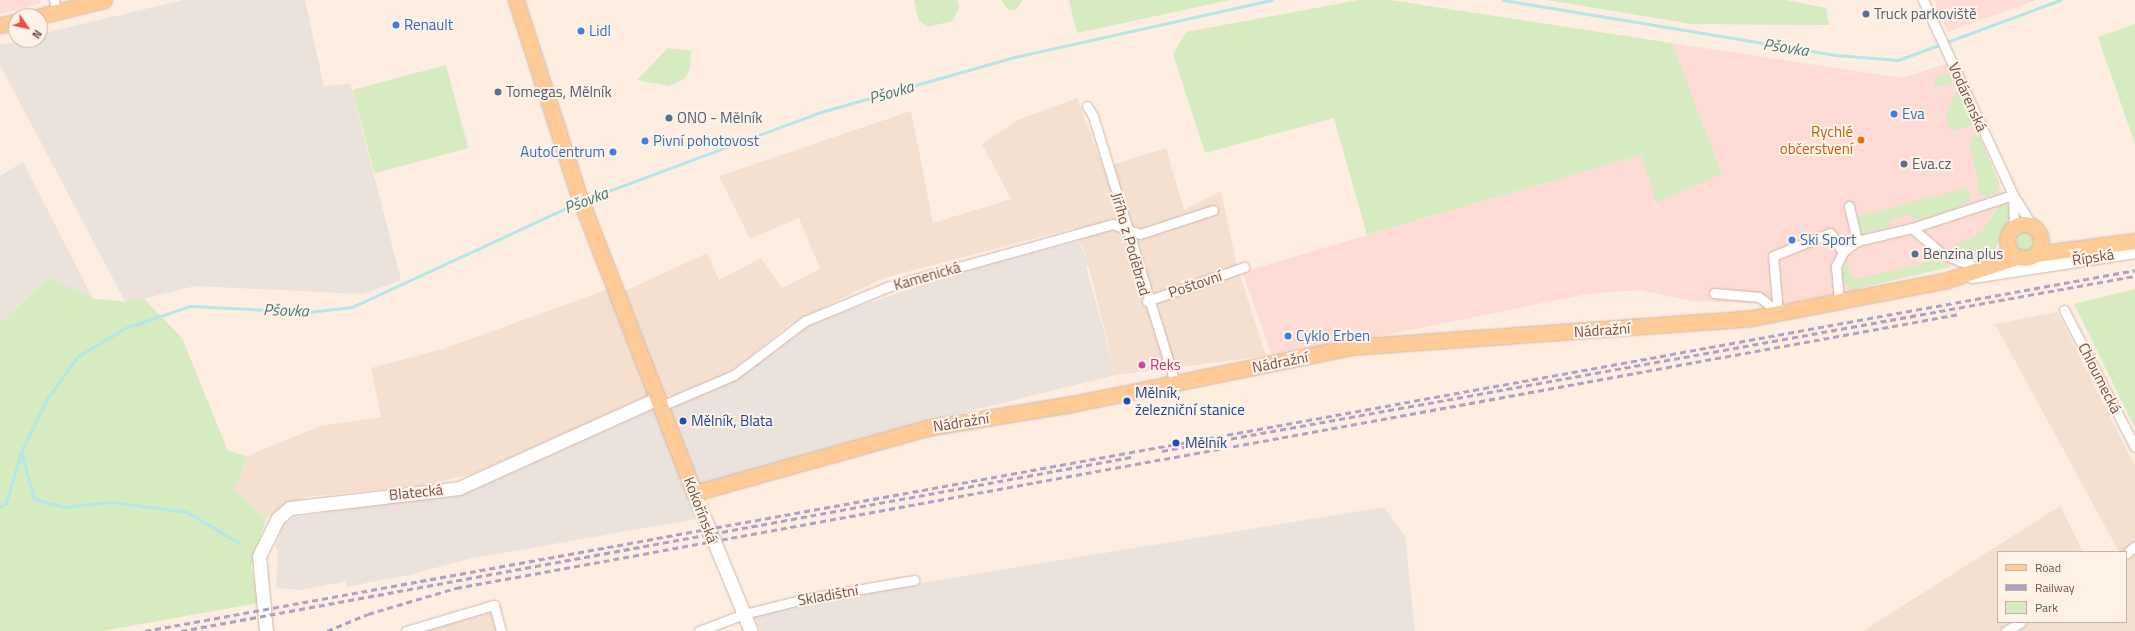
<!DOCTYPE html>
<meta charset="utf-8">
<style>
body{margin:0}
#map{position:relative;width:2135px;height:631px;overflow:hidden;background:#fdeee1;font-family:"Titillium Web",sans-serif}
div>[style]{position:absolute}
.residential>*{inset:0;background:#f5dfcf}
.commercial>*{inset:0;background:#fedbd4}
.industrial>*{inset:0;background:#ebe2dc}
.green>*{inset:0;background:#d6ebbf;transform-origin:0 0}
.round{border-radius:50%}
.stream>*{height:3px;margin:-1.5px;padding:0 1.5px;transform-origin:1.5px;border-radius:1.5px;background:#b5e6e7}
.roads{filter:drop-shadow(0 0 1px #d0b6aa) drop-shadow(0 0 1px #d0b6aa)}
.street>*{height:9px;margin:-4.5px;padding:0 4.5px;transform-origin:4.5px;border-radius:4.5px;background:#fff}
.secondary>*{height:13px;margin:-6.5px;padding:0 6.5px;transform-origin:6.5px;border-radius:6.5px;background:#fff}
.primary>*{height:15px;margin:-7.5px;padding:0 7.5px;transform-origin:7.5px;border-radius:7.5px;background:#feca96}
.primary>.ring{margin:-7.5px;padding:0;box-sizing:content-box;background:none;border:15px solid #feca96;border-radius:50%}
.rail>*{height:3px;margin-top:-1.5px;transform-origin:0;background:repeating-linear-gradient(90deg,#afa0c6 0 6px,transparent 0 10px)}
.dots>*{width:11px;height:11px;translate:-50% -50%;box-sizing:border-box;border:2px solid #fff3e8;border-radius:50%}
span{translate:-50% -50%;white-space:nowrap;text-align:center;line-height:1.15;-webkit-text-stroke:4px #fff3e8;paint-order:stroke}
.service-label{font-size:15px;color:#4e5e75}
.left{translate:0 -50%;text-align:left}
.shop-label{font-size:15px;color:#366cbe}
.right{translate:-100% -50%;text-align:right}
.street-label{font-size:15px;color:#755147}
.food-label{font-size:15px;color:#c56008}
.hotel-label{font-size:15px;color:#b23c85}
.transit-label{font-size:15px;color:#164399}
.water-label{font-size:16px;color:#3a797c;font-style:italic}
.legend{position:absolute;left:1997px;top:551px;width:130px;height:72px;box-sizing:border-box;background:#fff3e8;border:1px solid #c8b2a8;margin:0;padding:5px 7px;list-style:none;font-size:12px;color:#755147}
.legend li{display:flex;align-items:center;gap:8px;height:20px}
.legend b{width:20px;border:1px solid #c8b2a8}
.north{position:absolute;left:8px;top:8px;width:40px;height:40px;box-sizing:border-box;background:#fff3e8;border:1px solid #c8b2a8;border-radius:50%;rotate:124deg;font-size:11px;font-weight:700;line-height:16px;text-align:center;color:#755147}
.north::after{content:'';display:block;margin:auto;width:14px;height:18px;background:#ec5041;clip-path:polygon(50% 0,100% 100%,50% 72%,0 100%)}
</style>
<div id="map">
<div class="residential">
<i style="clip-path:polygon(1077px 98px,1103px 168px,1166px 148px,1184px 210px,1221px 191px,1237px 266px,1266px 356px,1116px 375px,1085px 253px,1074px 228px,884px 278px,793px 322px,729px 373px,672px 396px,645px 398px,472px 474px,424px 485px,305px 497px,266px 518px,234px 490px,247px 456px,320px 426px,381px 417px,371px 368px,443px 349px,606px 290px,625px 291px,707px 253px,719px 280px,761px 258px,782px 288px,820px 269px,799px 218px,750px 239px,719px 176px,911px 111px,933px 223px,1011px 199px,982px 144px,1018px 120px)"></i>
<i style="clip-path:polygon(2057px 312px,2135px 466px,2135px 631px,1863px 631px,2060px 506px,2083px 552px,1998px 552px,1998px 622px,2126px 622px,2126px 552px,2119px 552px,1995px 324px)"></i>
<i style="clip-path:polygon(491px 611px,496px 631px,426px 631px)"></i>
</div>
<div class="commercial">
<i style="clip-path:polygon(0 0,41px 0,39px 4px,0 14px)"></i>
<i style="clip-path:polygon(1934px 0,2036px 0,1948px 32px)"></i>
<i style="clip-path:polygon(1672px 43px,1902px 78px,1949px 63px,2012px 214px,2003px 238px,1984px 257px,1843px 293px,1778px 304px,1692px 301px,1640px 290px,1587px 294px,1273px 358px,1242px 272px,1641px 155px,1722px 174px)"></i>
</div>
<div class="industrial">
<i style="clip-path:polygon(183px 0,305px 0,324px 87px,350px 83px,401px 280px,363px 294px,195px 286px,126px 303px,0 65px,0 44px,40px 40px,40px 34px)"></i>
<i style="clip-path:polygon(23px 162px,93px 299px,34px 291px,0 323px,0 176px)"></i>
<i style="clip-path:polygon(1079px 241px,1089px 266px,1086px 267px,1116px 375px,892px 430px,687px 488px,696px 519px,468px 559px,413px 574px,346px 587px,346px 581px,302px 590px,276px 588px,278px 550px,275px 546px,280px 537px,275px 535px,280px 526px,296px 517px,460px 491px,648px 407px,733px 377px,803px 325px,977px 267px)"></i>
<i style="clip-path:polygon(1384px 507px,1405px 536px,1415px 631px,761px 631px,752px 611px)"></i>
</div>
<div class="green">
<i style="clip-path:polygon(914px 0,957px 0,959px 8px,952px 21px,928px 27px,919px 21px)"></i>
<i style="clip-path:polygon(1001px 0,1023px 0,1016px 10px,1008px 10px)"></i>
<i style="clip-path:polygon(1069px 0,1230px 0,1077px 33px)"></i>
<i style="clip-path:polygon(1359px 0,1390px 0,1672px 43px,1722px 174px,1657px 203px,1641px 155px,1367px 235px,1334px 118px,1205px 153px,1173px 54px,1186px 32px)"></i>
<i style="clip-path:polygon(1547px 0,1786px 0,1826px 8px,1829px 25px,1692px 24px)"></i>
<i style="clip-path:polygon(2135px 24px,2135px 144px,2098px 37px)"></i>
<i style="clip-path:polygon(668px 48px,691px 51px,690px 69px,684px 79px,669px 86px,637px 80px)"></i>
<i style="left:446px;top:65px;width:86px;height:97px;rotate:75deg"></i>
<i style="clip-path:polygon(1949px 73px,1953px 83px,1936px 87px,1933px 79px)"></i>
<i style="clip-path:polygon(1956px 89px,1974px 125px,1950px 131px,1946px 116px)"></i>
<i style="clip-path:polygon(1973px 136px,1980px 138px,1999px 183px,1998px 191px,1987px 197px,1981px 195px,1976px 185px,1979px 183px,1969px 145px)"></i>
<i style="clip-path:polygon(1966px 188px,1972px 197px,1969px 201px,1954px 210px,1913px 220px,1911px 214px,1889px 220px,1891px 226px,1858px 235px,1854px 217px)"></i>
<i style="clip-path:polygon(2001px 204px,2008px 206px,2010px 219px,1994px 251px,1971px 259px,1949px 253px,1955px 245px,1980px 233px)"></i>
<i class="round" style="left:2014px;top:231px;width:20px;height:20px"></i>
<i style="clip-path:polygon(1934px 258px,1951px 267px,1850px 290px,1841px 277px,1846px 260px,1851px 275px,1857px 279px,1925px 263px)"></i>
<i style="clip-path:polygon(49px 278px,95px 299px,127px 302px,143px 298px,182px 338px,228px 451px,247px 456px,234px 490px,266px 518px,251px 567px,259px 603px,102px 631px,0 631px,0 323px)"></i>
<i style="clip-path:polygon(2135px 289px,2135px 428px,2074px 304px)"></i>
</div>
<div class="stream">
<i style="left:1503px;top:0;width:337px;rotate:9.4deg"></i>
<i style="left:1835px;top:55px;width:63px;rotate:4.5deg"></i>
<i style="left:1898px;top:60px;width:173px;rotate:-20.3deg"></i>
<i style="left:584px;top:200px;width:253px;rotate:-20.4deg"></i>
<i style="left:821px;top:112px;width:201px;rotate:-15.9deg"></i>
<i style="left:1014px;top:57px;width:264px;rotate:-12.5deg"></i>
<i style="left:22px;top:454px;width:47px;rotate:75.1deg"></i>
<i style="left:34px;top:499px;width:31px;rotate:15deg"></i>
<i style="left:64px;top:507px;width:48px;rotate:-5.9deg"></i>
<i style="left:112px;top:502px;width:76px;rotate:7.6deg"></i>
<i style="left:187px;top:512px;width:61px;rotate:30.8deg"></i>
<i style="left:0;top:507px;width:7px;rotate:-34deg"></i>
<i style="left:6px;top:503px;width:53px;rotate:-73.6deg"></i>
<i style="left:21px;top:452px;width:59px;rotate:-63.9deg"></i>
<i style="left:47px;top:399px;width:52px;rotate:-54.5deg"></i>
<i style="left:77px;top:357px;width:56px;rotate:-31.1deg"></i>
<i style="left:125px;top:328px;width:69px;rotate:-18.7deg"></i>
<i style="left:190px;top:306px;width:119px;rotate:2.9deg"></i>
<i style="left:309px;top:312px;width:43px;rotate:-6.6deg"></i>
<i style="left:352px;top:307px;width:248px;rotate:-24.8deg"></i>
</div>
<div class="roads">
<div class="street">
<i style="left:54px;top:0;width:12px;rotate:76deg"></i>
<i style="left:1923px;top:0;width:215px;rotate:65.2deg"></i>
<i style="left:2013px;top:195px;width:39px;rotate:58deg"></i>
<i style="left:1087px;top:106px;width:12px;rotate:59deg"></i>
<i style="left:1093px;top:116px;width:279px;rotate:72.9deg"></i>
<i style="left:1849px;top:206px;width:36px;rotate:77deg"></i>
<i style="left:1912px;top:228px;width:40px;rotate:41deg"></i>
<i style="left:1942px;top:254px;width:39px;rotate:21deg"></i>
<i style="left:2010px;top:233px;width:14px;rotate:-73deg"></i>
<i style="left:2014px;top:220px;width:22px;rotate:-93deg"></i>
<i style="left:1714px;top:293px;width:45px;rotate:5.1deg"></i>
<i style="left:1759px;top:297px;width:24px;rotate:38deg"></i>
<i style="left:1147px;top:301px;width:103px;rotate:-19.3deg"></i>
<i style="left:1839px;top:301px;width:35px;rotate:-95deg"></i>
<i style="left:1836px;top:266px;width:16px;rotate:-63deg"></i>
<i style="left:1843px;top:252px;width:18px;rotate:-38deg"></i>
<i style="left:1857px;top:241px;width:57px;rotate:-13.3deg"></i>
<i style="left:1912px;top:228px;width:106px;rotate:-18.1deg"></i>
<i style="left:2064px;top:310px;width:154px;rotate:62.6deg"></i>
<i style="left:1778px;top:312px;width:56px;rotate:-95.1deg"></i>
<i style="left:1773px;top:256px;width:61px;rotate:-22deg"></i>
<i style="left:1830px;top:233px;width:23px;rotate:56deg"></i>
<i style="left:661px;top:406px;width:79px;rotate:-23deg"></i>
<i style="left:734px;top:375px;width:89px;rotate:-37.3deg"></i>
<i style="left:805px;top:321px;width:89px;rotate:-22.5deg"></i>
<i style="left:887px;top:287px;width:235px;rotate:-15.6deg"></i>
<i style="left:1113px;top:224px;width:29px;rotate:20deg"></i>
<i style="left:1140px;top:234px;width:77px;rotate:-18.2deg"></i>
<i style="left:2126px;top:554px;width:12px;rotate:-42deg"></i>
<i style="left:406px;top:631px;width:92px;rotate:-16.5deg"></i>
<i style="left:494px;top:605px;width:27px;rotate:75deg"></i>
<i style="left:699px;top:631px;width:48px;rotate:-20.7deg"></i>
<i style="left:744px;top:614px;width:62px;rotate:-14deg"></i>
<i style="left:804px;top:599px;width:112px;rotate:-9.8deg"></i>
<i style="left:2006px;top:631px;width:17px;rotate:-31deg"></i>
</div>
<div class="secondary">
<i style="left:1972px;top:276px;width:165px;rotate:-8.7deg"></i>
<i style="left:694px;top:493px;width:149px;rotate:67.6deg"></i>
<i style="left:266px;top:631px;width:75px;rotate:-95.3deg"></i>
<i style="left:259px;top:556px;width:42px;rotate:-63.4deg"></i>
<i style="left:278px;top:518px;width:16px;rotate:-40deg"></i>
<i style="left:290px;top:508px;width:170px;rotate:-6.7deg"></i>
<i style="left:459px;top:488px;width:218px;rotate:-24.3deg"></i>
</div>
<div class="primary">
<i style="left:516px;top:0;width:206px;rotate:72.2deg"></i>
<i style="left:579px;top:196px;width:318px;rotate:68.8deg"></i>
<i style="left:694px;top:493px;width:242px;rotate:-15.6deg"></i>
<i style="left:927px;top:428px;width:147px;rotate:-9.4deg"></i>
<i style="left:1072px;top:404px;width:285px;rotate:-11.5deg"></i>
<i style="left:1351px;top:347px;width:402px;rotate:-4.1deg"></i>
<i style="left:1752px;top:318px;width:199px;rotate:-11deg"></i>
<i style="left:1947px;top:280px;width:74px;rotate:-18.2deg"></i>
<i style="left:40px;top:16px;width:66px;rotate:-14deg"></i>
<i style="left:0;top:25px;width:16px;rotate:-11deg"></i>
<i class="ring" style="left:2007px;top:224px;width:19px;height:19px"></i>
<i style="left:2035px;top:254px;width:101px;rotate:-7.4deg"></i>
</div>
</div>
<div class="rail">
<i style="left:1162px;top:451px;width:989px;rotate:-10.2deg"></i>
<i style="left:145px;top:631px;width:2022px;rotate:-10.28deg"></i>
<i style="left:181px;top:631px;width:966px;rotate:-10.38deg"></i>
<i style="left:327px;top:631px;width:44px;rotate:-22.5deg"></i>
<i style="left:368px;top:614px;width:92px;rotate:-16.5deg"></i>
<i style="left:456px;top:588px;width:1528px;rotate:-10.33deg"></i>
</div>
<div class="dots">
<i style="left:1866px;top:14px;background:#5c6f8a"></i>
<i style="left:396px;top:25px;background:#3f7fe0"></i>
<i style="left:581px;top:31px;background:#3f7fe0"></i>
<i style="left:498px;top:92px;background:#5c6f8a"></i>
<i style="left:1894px;top:114px;background:#3f7fe0"></i>
<i style="left:669px;top:118px;background:#5c6f8a"></i>
<i style="left:1861px;top:140px;background:#e8710a"></i>
<i style="left:645px;top:141px;background:#3f7fe0"></i>
<i style="left:613px;top:152px;background:#3f7fe0"></i>
<i style="left:1904px;top:164px;background:#5c6f8a"></i>
<i style="left:1792px;top:240px;background:#3f7fe0"></i>
<i style="left:1915px;top:254px;background:#5c6f8a"></i>
<i style="left:1288px;top:336px;background:#3f7fe0"></i>
<i style="left:1142px;top:365px;background:#d1479c"></i>
<i style="left:1127px;top:401px;background:#1a4fb4"></i>
<i style="left:683px;top:421px;background:#1a4fb4"></i>
<i style="left:1176px;top:443px;background:#1a4fb4"></i>
</div>
<div class="service-label">
<span class="left" style="left:1874px;top:14px">Truck parkoviště</span>
<span class="left" style="left:506px;top:92px">Tomegas, Mělník</span>
<span class="left" style="left:677px;top:118px">ONO - Mělník</span>
<span class="left" style="left:1912px;top:164px">Eva.cz</span>
<span class="left" style="left:1923px;top:254px">Benzina plus</span>
</div>
<div class="shop-label">
<span class="left" style="left:404px;top:25px">Renault</span>
<span class="left" style="left:589px;top:31px">Lidl</span>
<span class="left" style="left:1902px;top:114px">Eva</span>
<span class="left" style="left:653px;top:141px">Pivní pohotovost</span>
<span class="right" style="left:605px;top:152px">AutoCentrum</span>
<span class="left" style="left:1800px;top:240px">Ski Sport</span>
<span class="left" style="left:1296px;top:336px">Cyklo Erben</span>
</div>
<div class="street-label">
<span style="left:1968px;top:97px;rotate:66deg">Vodárenská</span>
<span style="left:1131px;top:244px;rotate:74deg">Jiřího z Poděbrad</span>
<span style="left:2093px;top:257px;rotate:-9deg">Řípská</span>
<span style="left:927px;top:276px;rotate:-16deg">Kamenická</span>
<span style="left:1195px;top:284px;rotate:-19deg">Poštovní</span>
<span style="left:1602px;top:330px;rotate:-4deg">Nádražní</span>
<span style="left:1280px;top:362px;rotate:-11deg">Nádražní</span>
<span style="left:2100px;top:378px;rotate:63deg">Chloumecká</span>
<span style="left:961px;top:422px;rotate:-9deg">Nádražní</span>
<span style="left:416px;top:492px;rotate:-6deg">Blatecká</span>
<span style="left:701px;top:510px;rotate:69deg">Kokořínská</span>
<span style="left:828px;top:595px;rotate:-10deg">Skladištní</span>
</div>
<div class="food-label">
<span class="right" style="left:1853px;top:140px">Rychlé<br>občerstvení</span>
</div>
<div class="hotel-label">
<span class="left" style="left:1150px;top:365px">Reks</span>
</div>
<div class="transit-label">
<span class="left" style="left:1135px;top:401px">Mělník,<br>železniční stanice</span>
<span class="left" style="left:691px;top:421px">Mělník, Blata</span>
<span class="left" style="left:1185px;top:443px">Mělník</span>
</div>
<div class="water-label">
<span style="left:1786px;top:47px;rotate:9deg">Pšovka</span>
<span style="left:891px;top:92px;rotate:-16deg">Pšovka</span>
<span style="left:586px;top:200px;rotate:-21deg">Pšovka</span>
<span style="left:286px;top:310px;rotate:2deg">Pšovka</span>
</div>
<ul class="legend">
<li><b style="height:5px;background:#feca96"></b>Road</li>
<li><b style="height:5px;background:#afa0c6"></b>Railway</li>
<li><b style="height:11px;background:#d6ebbf"></b>Park</li>
</ul>
<div class="north">N</div>
</div>
